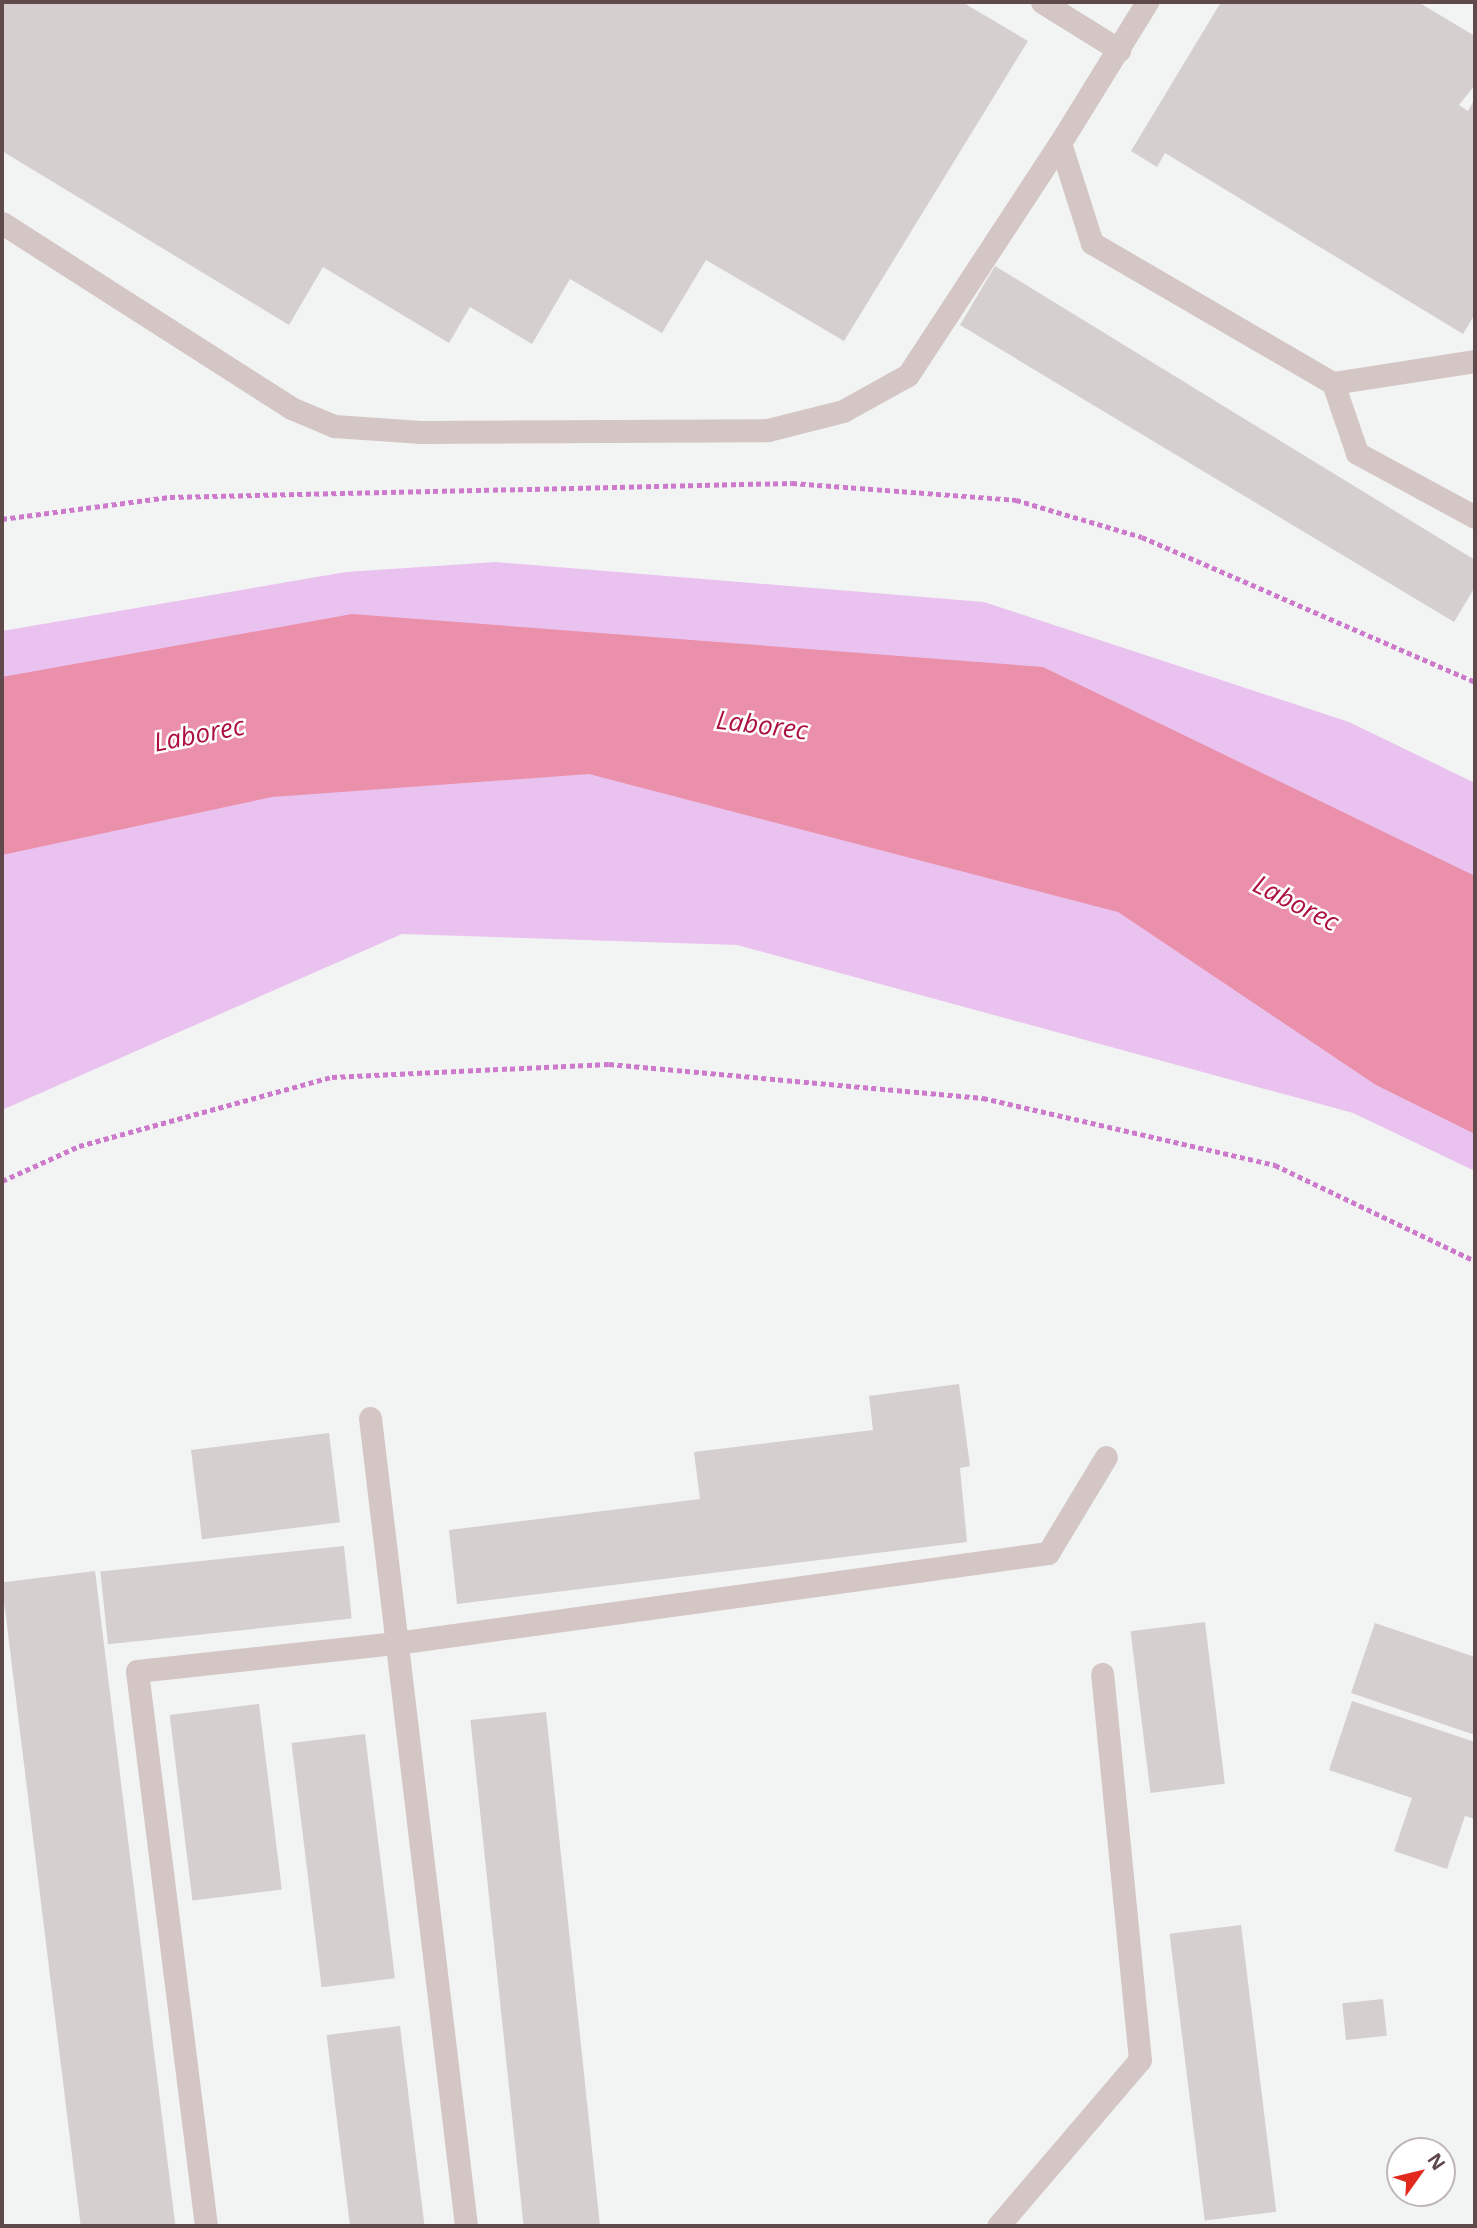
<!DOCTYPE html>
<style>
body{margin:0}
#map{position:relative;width:1477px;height:2228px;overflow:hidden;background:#f2f4f3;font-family:"Open Sans",sans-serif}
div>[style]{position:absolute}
.green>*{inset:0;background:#eac2ef}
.water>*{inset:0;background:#eb90ab}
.building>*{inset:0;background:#d6cfcf;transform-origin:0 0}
.path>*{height:4.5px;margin-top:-2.25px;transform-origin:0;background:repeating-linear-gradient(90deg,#cd7acd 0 5px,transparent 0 8.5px)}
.lane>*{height:23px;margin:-11.5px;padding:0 11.5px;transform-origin:11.5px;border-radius:11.5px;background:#d5c6c6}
span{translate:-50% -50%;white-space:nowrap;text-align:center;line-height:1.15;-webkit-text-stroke:5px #fff;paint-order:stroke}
.water-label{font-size:26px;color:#ac103e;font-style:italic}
.frame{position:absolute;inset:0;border:4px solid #5f494a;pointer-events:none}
.north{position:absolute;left:1386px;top:2137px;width:70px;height:70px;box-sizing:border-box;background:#fff;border:2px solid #bfb6b7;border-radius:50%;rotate:56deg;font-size:19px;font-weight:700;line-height:28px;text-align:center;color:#5f494a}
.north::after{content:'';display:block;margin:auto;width:24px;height:32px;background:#e2291d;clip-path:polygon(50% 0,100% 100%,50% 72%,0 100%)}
</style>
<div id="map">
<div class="green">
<i style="clip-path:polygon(496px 562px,984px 602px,1349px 722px,1475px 783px,1475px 1171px,1353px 1113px,737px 945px,402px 934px,2px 1110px,2px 631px,346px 572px)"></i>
</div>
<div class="water">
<i style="clip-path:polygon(352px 614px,1043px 667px,1475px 876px,1475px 1134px,1376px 1085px,1118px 912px,589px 774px,272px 797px,2px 855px,2px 677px)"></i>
</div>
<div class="building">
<i style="clip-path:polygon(2px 2px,962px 2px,1028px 41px,844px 341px,706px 260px,662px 333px,570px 279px,532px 344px,470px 307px,449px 343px,323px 267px,289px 325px,2px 151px)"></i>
<i style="clip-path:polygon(1221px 2px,1418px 2px,1475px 36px,1475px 85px,1459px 105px,1468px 111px,1475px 98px,1475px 314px,1463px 334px,1165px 153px,1157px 167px,1131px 151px)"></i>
<i style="clip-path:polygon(995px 266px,1475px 560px,1475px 587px,1454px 622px,960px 325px)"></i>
<i style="clip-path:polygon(959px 1384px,970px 1466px,960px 1468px,967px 1542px,457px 1604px,449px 1530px,700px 1499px,694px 1452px,873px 1430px,869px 1396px)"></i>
<i style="left:329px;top:1433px;width:90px;height:139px;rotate:83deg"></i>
<i style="left:344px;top:1546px;width:73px;height:245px;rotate:84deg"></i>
<i style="left:95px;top:1571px;width:660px;height:94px;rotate:83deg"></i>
<i style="left:1205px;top:1622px;width:163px;height:75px;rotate:83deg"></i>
<i style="clip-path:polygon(1375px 1623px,1475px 1657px,1475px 1735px,1351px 1693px)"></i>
<i style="clip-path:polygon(1352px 1701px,1475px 1742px,1475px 1819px,1465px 1816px,1447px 1869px,1394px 1851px,1412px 1798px,1329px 1770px)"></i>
<i style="left:259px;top:1704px;width:187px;height:90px;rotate:83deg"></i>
<i style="left:546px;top:1712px;width:517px;height:76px;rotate:84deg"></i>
<i style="left:365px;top:1734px;width:246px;height:74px;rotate:83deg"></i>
<i style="left:1241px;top:1925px;width:289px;height:72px;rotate:83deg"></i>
<i style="left:1383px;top:1999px;width:37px;height:41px;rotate:84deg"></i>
<i style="left:400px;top:2026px;width:201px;height:74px;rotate:83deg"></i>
</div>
<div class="path">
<i style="left:2px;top:519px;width:169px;rotate:-7.5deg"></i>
<i style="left:170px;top:497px;width:622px;rotate:-1.29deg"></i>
<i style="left:792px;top:483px;width:225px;rotate:4.3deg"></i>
<i style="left:1016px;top:500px;width:131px;rotate:16.4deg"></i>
<i style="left:1142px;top:537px;width:363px;rotate:23.5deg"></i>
<i style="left:2px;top:1181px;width:85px;rotate:-24.4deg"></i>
<i style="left:79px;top:1146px;width:262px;rotate:-15.3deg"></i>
<i style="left:332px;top:1077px;width:277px;rotate:-2.7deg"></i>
<i style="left:609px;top:1064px;width:376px;rotate:5.2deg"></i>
<i style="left:983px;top:1098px;width:300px;rotate:12.9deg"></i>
<i style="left:1275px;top:1165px;width:222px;rotate:25.6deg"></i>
</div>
<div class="lane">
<i style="left:1042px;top:2px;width:91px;rotate:31.9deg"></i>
<i style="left:1060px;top:143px;width:105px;rotate:72.3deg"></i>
<i style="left:1092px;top:243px;width:279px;rotate:30.2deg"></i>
<i style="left:1333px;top:383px;width:144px;rotate:-8.8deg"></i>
<i style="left:2px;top:223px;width:343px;rotate:32.6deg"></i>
<i style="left:291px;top:408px;width:47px;rotate:22.7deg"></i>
<i style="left:334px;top:426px;width:87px;rotate:3.9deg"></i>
<i style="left:421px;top:432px;width:347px;rotate:-0.3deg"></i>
<i style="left:768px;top:430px;width:77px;rotate:-14.2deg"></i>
<i style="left:843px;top:411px;width:74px;rotate:-29deg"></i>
<i style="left:908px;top:375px;width:277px;rotate:-56.8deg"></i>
<i style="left:1060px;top:143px;width:166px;rotate:-58.3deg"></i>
<i style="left:1333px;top:383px;width:74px;rotate:71.1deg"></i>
<i style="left:1357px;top:453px;width:134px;rotate:28.5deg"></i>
<i style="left:370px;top:1418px;width:814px;rotate:83.22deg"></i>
<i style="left:206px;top:2226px;width:559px;rotate:-97.09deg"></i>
<i style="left:137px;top:1671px;width:261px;rotate:-6.2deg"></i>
<i style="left:396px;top:1643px;width:658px;rotate:-7.86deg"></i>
<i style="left:1048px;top:1553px;width:112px;rotate:-58.9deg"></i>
<i style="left:998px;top:2226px;width:218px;rotate:-49.5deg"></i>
<i style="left:1140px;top:2060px;width:388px;rotate:-95.6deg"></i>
</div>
<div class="water-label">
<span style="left:762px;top:725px;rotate:7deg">Laborec</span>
<span style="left:199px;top:734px;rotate:-11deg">Laborec</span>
<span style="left:1296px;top:903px;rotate:27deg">Laborec</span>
</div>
<div class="frame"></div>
<div class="north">N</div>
</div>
